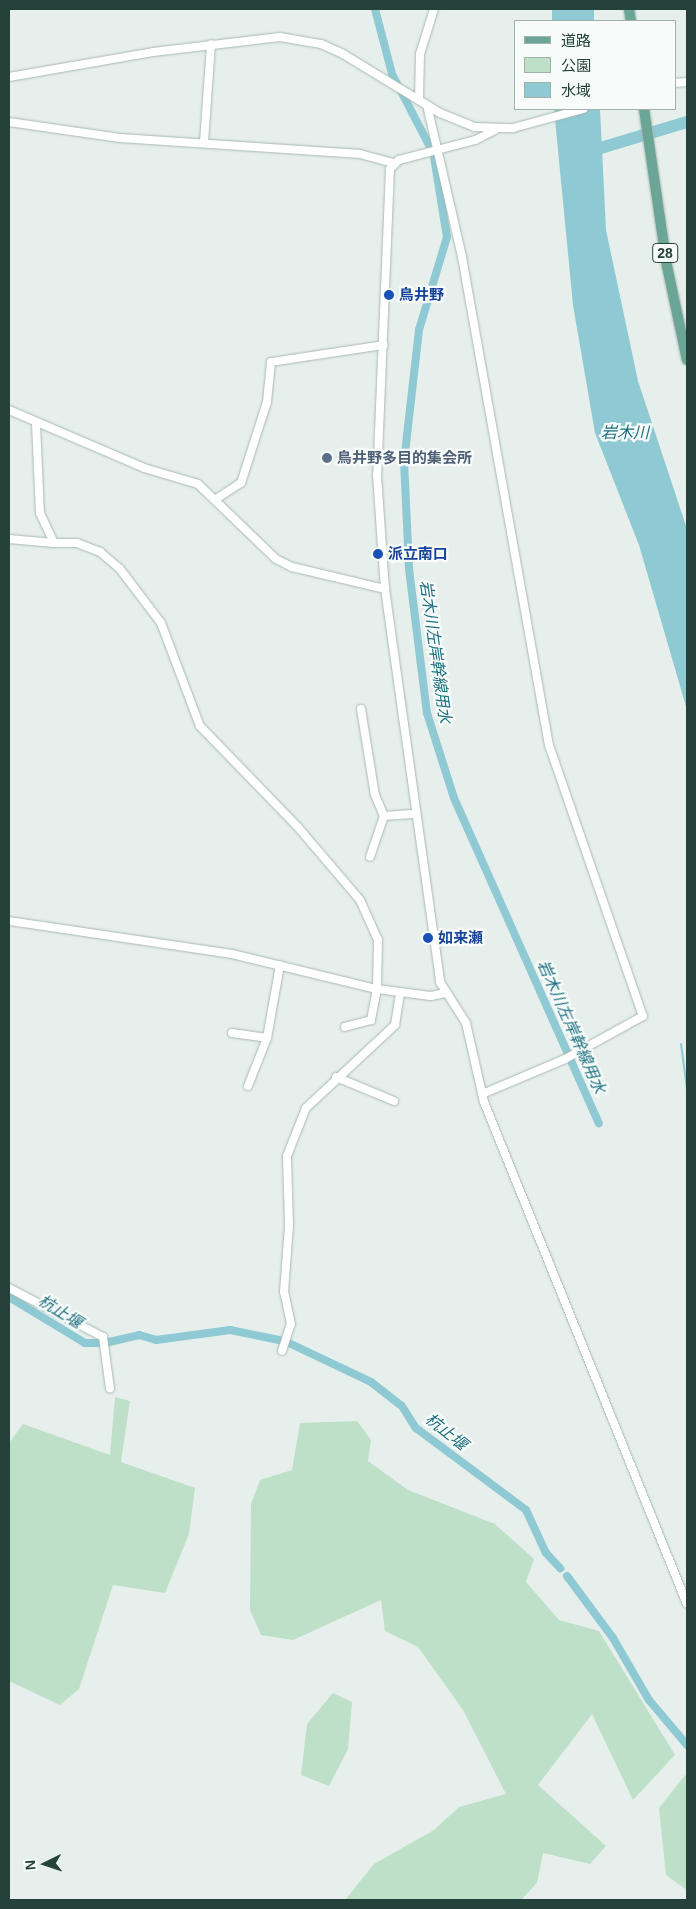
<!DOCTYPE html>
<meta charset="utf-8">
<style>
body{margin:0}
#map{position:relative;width:696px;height:1909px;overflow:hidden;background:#e6efeb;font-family:Helvetica,"Noto Sans JP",sans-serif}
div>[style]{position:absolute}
.green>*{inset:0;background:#bfe0c8}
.water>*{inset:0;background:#8ec9d4;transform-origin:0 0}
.stream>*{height:2px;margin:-1px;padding:0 1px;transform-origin:1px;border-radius:1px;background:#8ec9d4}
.canal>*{height:8px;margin:-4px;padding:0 4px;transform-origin:4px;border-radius:4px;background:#8ec9d4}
.river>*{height:12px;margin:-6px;padding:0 6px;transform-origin:6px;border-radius:6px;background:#8ec9d4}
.roads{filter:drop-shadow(0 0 1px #a8b8b2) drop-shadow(0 0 1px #a8b8b2)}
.minor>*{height:8px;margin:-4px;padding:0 4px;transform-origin:4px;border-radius:4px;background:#fff}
.major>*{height:10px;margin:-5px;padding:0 5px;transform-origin:5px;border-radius:5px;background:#6aa596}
.dots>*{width:14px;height:14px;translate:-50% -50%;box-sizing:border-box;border:2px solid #f7fbf9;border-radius:50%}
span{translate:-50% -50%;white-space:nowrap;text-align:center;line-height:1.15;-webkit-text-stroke:4.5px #f7fbf9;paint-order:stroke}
.shield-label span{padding:1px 4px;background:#f7fbf9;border:1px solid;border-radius:4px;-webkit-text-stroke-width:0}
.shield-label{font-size:14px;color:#24423a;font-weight:700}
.transit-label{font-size:15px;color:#164399;font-weight:700}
.left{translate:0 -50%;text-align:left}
.service-label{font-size:15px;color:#4e5e75;font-weight:700}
.water-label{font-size:16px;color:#1c6f80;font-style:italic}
.frame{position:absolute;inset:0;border:10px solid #24423a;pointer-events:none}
.legend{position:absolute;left:514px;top:20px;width:162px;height:90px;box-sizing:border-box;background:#f7fbf9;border:1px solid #a3b1ad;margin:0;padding:6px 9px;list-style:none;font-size:15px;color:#24423a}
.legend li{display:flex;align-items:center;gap:10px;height:25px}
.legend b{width:25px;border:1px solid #a3b1ad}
.north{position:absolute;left:20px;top:1839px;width:50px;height:50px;-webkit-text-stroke:4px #f7fbf9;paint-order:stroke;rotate:266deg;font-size:14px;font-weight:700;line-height:20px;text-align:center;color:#24423a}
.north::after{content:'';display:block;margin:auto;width:18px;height:22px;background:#24423a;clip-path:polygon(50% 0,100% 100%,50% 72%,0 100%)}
</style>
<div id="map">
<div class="green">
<i style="clip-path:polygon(115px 1397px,130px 1401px,121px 1462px,195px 1488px,189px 1534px,165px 1593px,113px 1585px,79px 1689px,60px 1705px,9px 1681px,9px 1443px,23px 1424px,110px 1455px)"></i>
<i style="clip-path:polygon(357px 1421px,371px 1440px,368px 1461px,408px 1490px,495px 1524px,534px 1559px,526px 1582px,559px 1620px,599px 1631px,675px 1755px,633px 1800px,592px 1714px,538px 1785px,606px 1846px,590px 1864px,543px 1853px,537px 1883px,521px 1900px,345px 1900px,374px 1864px,434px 1830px,459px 1807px,506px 1794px,463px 1710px,418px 1647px,385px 1631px,381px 1600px,293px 1640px,261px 1635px,250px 1610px,251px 1504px,260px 1480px,292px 1470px,300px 1423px)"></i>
<i style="clip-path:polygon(333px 1693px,352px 1702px,348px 1749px,329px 1786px,301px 1775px,307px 1724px)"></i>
<i style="clip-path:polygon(685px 1775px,687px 1777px,687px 1890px,666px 1875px,659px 1808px)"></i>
</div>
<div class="water">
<i style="left:552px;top:9px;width:42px;height:12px"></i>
<i style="clip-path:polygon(554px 109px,600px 109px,606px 230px,638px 381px,687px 529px,687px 710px,639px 545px,595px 433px,573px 305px)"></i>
</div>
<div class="stream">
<i style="left:681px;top:1044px;width:45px;rotate:82.4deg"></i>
</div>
<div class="canal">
<i style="left:375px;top:9px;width:67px;rotate:75.3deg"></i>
<i style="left:392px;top:74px;width:80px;rotate:62.5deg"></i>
<i style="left:434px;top:157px;width:81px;rotate:80.8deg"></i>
<i style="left:447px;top:237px;width:97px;rotate:106.8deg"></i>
<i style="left:419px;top:330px;width:132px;rotate:96.5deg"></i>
<i style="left:404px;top:461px;width:108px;rotate:87.3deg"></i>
<i style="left:409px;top:569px;width:145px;rotate:82.9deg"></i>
<i style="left:427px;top:713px;width:89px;rotate:72.4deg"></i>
<i style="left:454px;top:798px;width:356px;rotate:66deg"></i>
<i style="left:9px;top:1297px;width:89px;rotate:31.2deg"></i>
<i style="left:85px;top:1343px;width:14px"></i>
<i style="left:109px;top:1342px;width:31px;rotate:-13deg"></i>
<i style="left:139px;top:1335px;width:18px;rotate:16deg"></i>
<i style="left:156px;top:1340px;width:75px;rotate:-7.7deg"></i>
<i style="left:230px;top:1330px;width:50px;rotate:11.5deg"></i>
<i style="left:291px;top:1344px;width:89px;rotate:25.4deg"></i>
<i style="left:371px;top:1382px;width:39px;rotate:38deg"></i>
<i style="left:402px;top:1406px;width:26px;rotate:58deg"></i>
<i style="left:416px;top:1428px;width:137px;rotate:36.7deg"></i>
<i style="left:526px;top:1510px;width:47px;rotate:65.1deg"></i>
<i style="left:546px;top:1553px;width:21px;rotate:47deg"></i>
<i style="left:567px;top:1576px;width:77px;rotate:53.4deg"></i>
<i style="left:613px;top:1638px;width:72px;rotate:59.9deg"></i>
<i style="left:649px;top:1700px;width:59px;rotate:49.8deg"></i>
</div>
<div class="river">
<i style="left:585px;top:147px;width:9px;rotate:18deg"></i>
<i style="left:594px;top:150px;width:97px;rotate:-16.8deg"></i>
</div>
<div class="roads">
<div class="minor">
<i style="left:9px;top:77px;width:146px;rotate:-9.8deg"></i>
<i style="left:153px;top:52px;width:128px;rotate:-6.7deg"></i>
<i style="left:280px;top:37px;width:42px;rotate:9.7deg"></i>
<i style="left:321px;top:44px;width:24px;rotate:24deg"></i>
<i style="left:343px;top:54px;width:114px;rotate:31.3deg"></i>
<i style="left:440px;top:113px;width:38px;rotate:22deg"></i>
<i style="left:475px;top:127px;width:38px;rotate:2deg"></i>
<i style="left:513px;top:128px;width:73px;rotate:-15.2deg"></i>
<i style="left:675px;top:83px;width:12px;rotate:-5deg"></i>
<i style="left:419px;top:100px;width:46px;rotate:-88.8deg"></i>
<i style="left:420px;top:54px;width:47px;rotate:-72.7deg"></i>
<i style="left:427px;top:105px;width:156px;rotate:77deg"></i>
<i style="left:462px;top:257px;width:496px;rotate:79.9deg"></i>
<i style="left:549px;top:745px;width:287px;rotate:70.9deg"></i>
<i style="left:643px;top:1016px;width:89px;rotate:151.1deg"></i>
<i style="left:565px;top:1059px;width:90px;rotate:157.1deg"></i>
<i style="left:9px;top:122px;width:112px;rotate:8.2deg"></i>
<i style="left:120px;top:138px;width:241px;rotate:3.8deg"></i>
<i style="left:360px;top:154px;width:34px;rotate:15deg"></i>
<i style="left:495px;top:130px;width:22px;rotate:153deg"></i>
<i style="left:475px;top:140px;width:79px;rotate:165.3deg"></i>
<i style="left:399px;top:160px;width:13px;rotate:135deg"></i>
<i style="left:390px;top:169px;width:306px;rotate:92.4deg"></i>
<i style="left:377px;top:475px;width:114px;rotate:86deg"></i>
<i style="left:385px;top:589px;width:397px;rotate:82deg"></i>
<i style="left:440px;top:982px;width:49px;rotate:57.6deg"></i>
<i style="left:466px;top:1023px;width:81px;rotate:77.2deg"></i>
<i style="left:484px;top:1102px;width:541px;rotate:67.98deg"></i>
<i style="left:204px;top:142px;width:98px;rotate:-85.9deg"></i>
<i style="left:9px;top:410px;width:147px;rotate:23.2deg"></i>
<i style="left:144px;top:468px;width:56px;rotate:16.5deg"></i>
<i style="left:198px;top:484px;width:108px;rotate:43.9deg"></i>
<i style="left:276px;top:559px;width:18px;rotate:27deg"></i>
<i style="left:292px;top:567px;width:96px;rotate:13.3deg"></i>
<i style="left:36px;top:423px;width:90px;rotate:87.5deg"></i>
<i style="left:40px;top:513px;width:33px;rotate:65deg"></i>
<i style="left:54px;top:543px;width:23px"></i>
<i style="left:77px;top:543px;width:25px;rotate:21deg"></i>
<i style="left:100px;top:552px;width:26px;rotate:40deg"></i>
<i style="left:120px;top:569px;width:68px;rotate:52.8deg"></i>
<i style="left:161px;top:623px;width:110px;rotate:69.3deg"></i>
<i style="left:200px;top:726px;width:139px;rotate:45.9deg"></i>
<i style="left:297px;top:826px;width:97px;rotate:49.6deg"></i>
<i style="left:360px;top:900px;width:44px;rotate:65.8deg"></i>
<i style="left:378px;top:940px;width:49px;rotate:91.2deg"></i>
<i style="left:377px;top:989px;width:32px;rotate:101deg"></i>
<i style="left:371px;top:1020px;width:27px;rotate:165deg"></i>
<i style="left:216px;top:499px;width:30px;rotate:-33deg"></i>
<i style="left:241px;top:483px;width:85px;rotate:-72.2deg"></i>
<i style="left:267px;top:402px;width:40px;rotate:-84.3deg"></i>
<i style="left:271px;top:362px;width:114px;rotate:-8.6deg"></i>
<i style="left:9px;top:539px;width:45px;rotate:5.1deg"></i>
<i style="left:361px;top:709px;width:87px;rotate:80.8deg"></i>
<i style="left:375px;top:795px;width:23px;rotate:67deg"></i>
<i style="left:384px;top:816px;width:43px;rotate:108.9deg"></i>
<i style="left:384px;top:816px;width:32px;rotate:-4deg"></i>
<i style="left:9px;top:921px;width:225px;rotate:8.4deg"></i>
<i style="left:232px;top:954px;width:149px;rotate:13.6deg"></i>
<i style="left:377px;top:989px;width:54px;rotate:7.4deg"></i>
<i style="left:431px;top:996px;width:14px;rotate:-12deg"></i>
<i style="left:232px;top:1033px;width:35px;rotate:8deg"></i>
<i style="left:336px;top:1077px;width:63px;rotate:22.5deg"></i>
<i style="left:248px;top:1086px;width:52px;rotate:-68.4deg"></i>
<i style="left:267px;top:1038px;width:74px;rotate:-79.9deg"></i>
<i style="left:9px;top:1288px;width:106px;rotate:27.5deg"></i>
<i style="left:103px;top:1337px;width:52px;rotate:82.3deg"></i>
<i style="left:282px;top:1351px;width:28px;rotate:-72deg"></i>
<i style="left:291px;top:1324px;width:33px;rotate:-102deg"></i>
<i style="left:284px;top:1292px;width:67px;rotate:-85.7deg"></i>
<i style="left:289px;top:1225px;width:69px;rotate:-91.7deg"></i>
<i style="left:287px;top:1156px;width:52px;rotate:-68.4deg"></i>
<i style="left:306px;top:1108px;width:122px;rotate:-43deg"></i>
<i style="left:395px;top:1025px;width:32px;rotate:-81deg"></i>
</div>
<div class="major">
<i style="left:629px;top:9px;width:12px;rotate:81deg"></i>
<i style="left:644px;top:109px;width:159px;rotate:81.7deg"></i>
<i style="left:667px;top:266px;width:96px;rotate:78deg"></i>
</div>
</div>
<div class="dots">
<i style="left:389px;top:295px;background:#1a4fb4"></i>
<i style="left:327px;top:458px;background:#5c6f8a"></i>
<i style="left:378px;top:554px;background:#1a4fb4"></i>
<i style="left:428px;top:938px;background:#1a4fb4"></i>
</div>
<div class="shield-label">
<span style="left:665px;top:253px">28</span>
</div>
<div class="transit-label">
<span class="left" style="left:399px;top:295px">鳥井野</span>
<span class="left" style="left:388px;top:554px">派立南口</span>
<span class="left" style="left:438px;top:938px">如来瀬</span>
</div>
<div class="service-label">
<span class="left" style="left:337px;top:458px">鳥井野多目的集会所</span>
</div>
<div class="water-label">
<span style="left:625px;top:433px">岩木川</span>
<span style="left:435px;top:652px;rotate:82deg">岩木川左岸幹線用水</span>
<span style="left:571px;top:1027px;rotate:66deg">岩木川左岸幹線用水</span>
<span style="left:60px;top:1312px;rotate:32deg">杭止堰</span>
<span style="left:446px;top:1432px;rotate:39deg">杭止堰</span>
</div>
<div class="frame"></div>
<ul class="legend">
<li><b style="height:6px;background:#6aa596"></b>道路</li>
<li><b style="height:14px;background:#bfe0c8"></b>公園</li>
<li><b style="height:14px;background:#8ec9d4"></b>水域</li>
</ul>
<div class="north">N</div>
</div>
